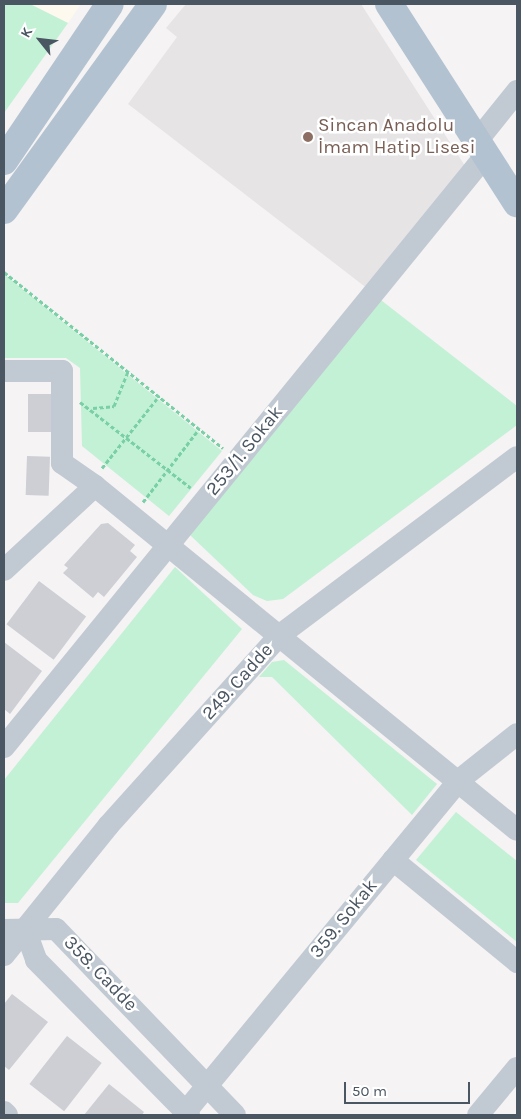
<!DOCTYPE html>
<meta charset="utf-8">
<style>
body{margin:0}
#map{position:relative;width:521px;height:1119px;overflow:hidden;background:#f5f3f3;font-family:Karla,sans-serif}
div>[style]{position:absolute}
.commercial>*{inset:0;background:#fdf9ef}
.education>*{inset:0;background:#e6e4e5}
.green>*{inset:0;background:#c3f1d5}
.building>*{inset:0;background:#cdcfd5;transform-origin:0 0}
.path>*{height:3px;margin-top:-1.5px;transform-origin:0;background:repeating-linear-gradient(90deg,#7ad0a6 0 4px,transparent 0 6.5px)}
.minor>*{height:22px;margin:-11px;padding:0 11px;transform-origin:11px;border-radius:11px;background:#c1cad2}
.major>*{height:28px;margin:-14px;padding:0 14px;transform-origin:14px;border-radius:14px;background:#b3c2d1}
.dots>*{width:14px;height:14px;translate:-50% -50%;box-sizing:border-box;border:2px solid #fff;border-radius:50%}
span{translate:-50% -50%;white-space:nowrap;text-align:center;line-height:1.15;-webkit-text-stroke:5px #fff;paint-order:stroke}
.education-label{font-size:19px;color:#785e54}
.left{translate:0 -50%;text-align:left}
.street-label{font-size:19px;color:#4a5661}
.frame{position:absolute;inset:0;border:5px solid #4a5661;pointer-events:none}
.north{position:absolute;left:15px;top:15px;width:50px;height:50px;-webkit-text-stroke:4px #fff;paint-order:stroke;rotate:299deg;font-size:14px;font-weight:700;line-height:20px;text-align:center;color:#4a5661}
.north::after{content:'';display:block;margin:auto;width:18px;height:22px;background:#4a5661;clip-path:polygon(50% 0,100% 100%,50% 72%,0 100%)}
.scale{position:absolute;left:344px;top:1082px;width:126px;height:22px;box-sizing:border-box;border:2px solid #4a5661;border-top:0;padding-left:6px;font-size:15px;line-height:18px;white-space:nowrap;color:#4a5661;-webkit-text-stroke:4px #fff;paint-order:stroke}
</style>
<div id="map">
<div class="commercial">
<i style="clip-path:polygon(30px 4px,81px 4px,68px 23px)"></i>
</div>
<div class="education">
<i style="clip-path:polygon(186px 4px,361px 4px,467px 169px,368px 289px,128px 104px,177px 37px,166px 28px)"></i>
</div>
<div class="green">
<i style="clip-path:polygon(4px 4px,30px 4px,68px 23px,4px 113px)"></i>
<i style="clip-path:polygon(4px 274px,222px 451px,169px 516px,82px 446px,80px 368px,66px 358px,4px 358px)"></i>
<i style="clip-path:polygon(377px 297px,517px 406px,517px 425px,283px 599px,267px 601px,253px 595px,190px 535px)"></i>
<i style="clip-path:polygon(175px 567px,242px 629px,18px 903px,4px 903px,4px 780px)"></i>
<i style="clip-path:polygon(284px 660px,437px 784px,412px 815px,272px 677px,259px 677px,272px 662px)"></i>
<i style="clip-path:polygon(456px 812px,517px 861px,517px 942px,416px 860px)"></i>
</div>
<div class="building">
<i style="left:28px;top:394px;width:24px;height:38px"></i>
<i style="left:27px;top:456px;width:23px;height:39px;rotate:2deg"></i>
<i style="clip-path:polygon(108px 523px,135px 545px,130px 551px,137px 557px,104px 597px,98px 592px,93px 598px,63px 573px,68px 568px,64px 565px,101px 524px)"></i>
<i style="left:39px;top:581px;width:59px;height:54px;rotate:37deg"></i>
<i style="clip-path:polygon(4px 642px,42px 671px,10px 714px,4px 709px)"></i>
<i style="clip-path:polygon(12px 994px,48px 1022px,9px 1070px,4px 1066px,4px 1004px)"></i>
<i style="left:67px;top:1036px;width:44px;height:61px;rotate:38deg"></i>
<i style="clip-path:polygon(109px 1084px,144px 1112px,142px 1115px,84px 1115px)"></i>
</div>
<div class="path">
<i style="left:4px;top:272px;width:281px;rotate:38.8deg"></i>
<i style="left:80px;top:402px;width:140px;rotate:37.8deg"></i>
<i style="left:93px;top:408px;width:21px;rotate:-5deg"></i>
<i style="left:114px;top:406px;width:37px;rotate:-68deg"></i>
<i style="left:102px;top:468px;width:92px;rotate:-51.6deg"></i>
<i style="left:143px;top:502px;width:92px;rotate:-52.5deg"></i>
</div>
<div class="minor">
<i style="left:477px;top:141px;width:64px;rotate:-51.3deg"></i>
<i style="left:4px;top:371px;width:58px"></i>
<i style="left:62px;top:371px;width:92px;rotate:90deg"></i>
<i style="left:62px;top:463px;width:40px;rotate:34.9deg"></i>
<i style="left:95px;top:486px;width:124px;rotate:137.3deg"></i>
<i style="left:95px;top:486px;width:544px;rotate:39.19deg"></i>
<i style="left:4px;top:747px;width:763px;rotate:-50.85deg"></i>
<i style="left:393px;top:860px;width:161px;rotate:39.4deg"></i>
<i style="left:25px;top:929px;width:33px;rotate:70deg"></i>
<i style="left:36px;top:960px;width:218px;rotate:45.4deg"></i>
<i style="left:4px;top:930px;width:52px;rotate:-1.1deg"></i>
<i style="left:56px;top:929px;width:258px;rotate:46.1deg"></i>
<i style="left:4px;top:955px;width:166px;rotate:-51.1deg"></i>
<i style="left:108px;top:826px;width:257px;rotate:-48deg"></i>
<i style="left:280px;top:635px;width:296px;rotate:-36.9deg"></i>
<i style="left:4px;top:1112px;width:4px;rotate:45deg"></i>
<i style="left:183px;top:1115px;width:433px;rotate:-50.5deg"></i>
<i style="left:458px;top:781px;width:75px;rotate:-38.5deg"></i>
<i style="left:478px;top:1115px;width:61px;rotate:-50.3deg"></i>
</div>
<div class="major">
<i style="left:389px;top:4px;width:237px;rotate:57.3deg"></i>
<i style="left:4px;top:161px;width:189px;rotate:-56deg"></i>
<i style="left:4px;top:210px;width:254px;rotate:-54.1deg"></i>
</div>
<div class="dots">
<i style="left:308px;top:137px;background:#8d6e63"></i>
</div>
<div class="education-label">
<span class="left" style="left:318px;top:137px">Sincan Anadolu<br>İmam Hatip Lisesi</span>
</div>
<div class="street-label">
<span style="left:245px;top:451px;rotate:-51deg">253/1. Sokak</span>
<span style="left:238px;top:682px;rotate:-48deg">249. Cadde</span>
<span style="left:344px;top:919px;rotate:-51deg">359. Sokak</span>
<span style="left:100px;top:974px;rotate:46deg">358. Cadde</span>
</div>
<div class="frame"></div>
<div class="north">K</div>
<div class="scale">50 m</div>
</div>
